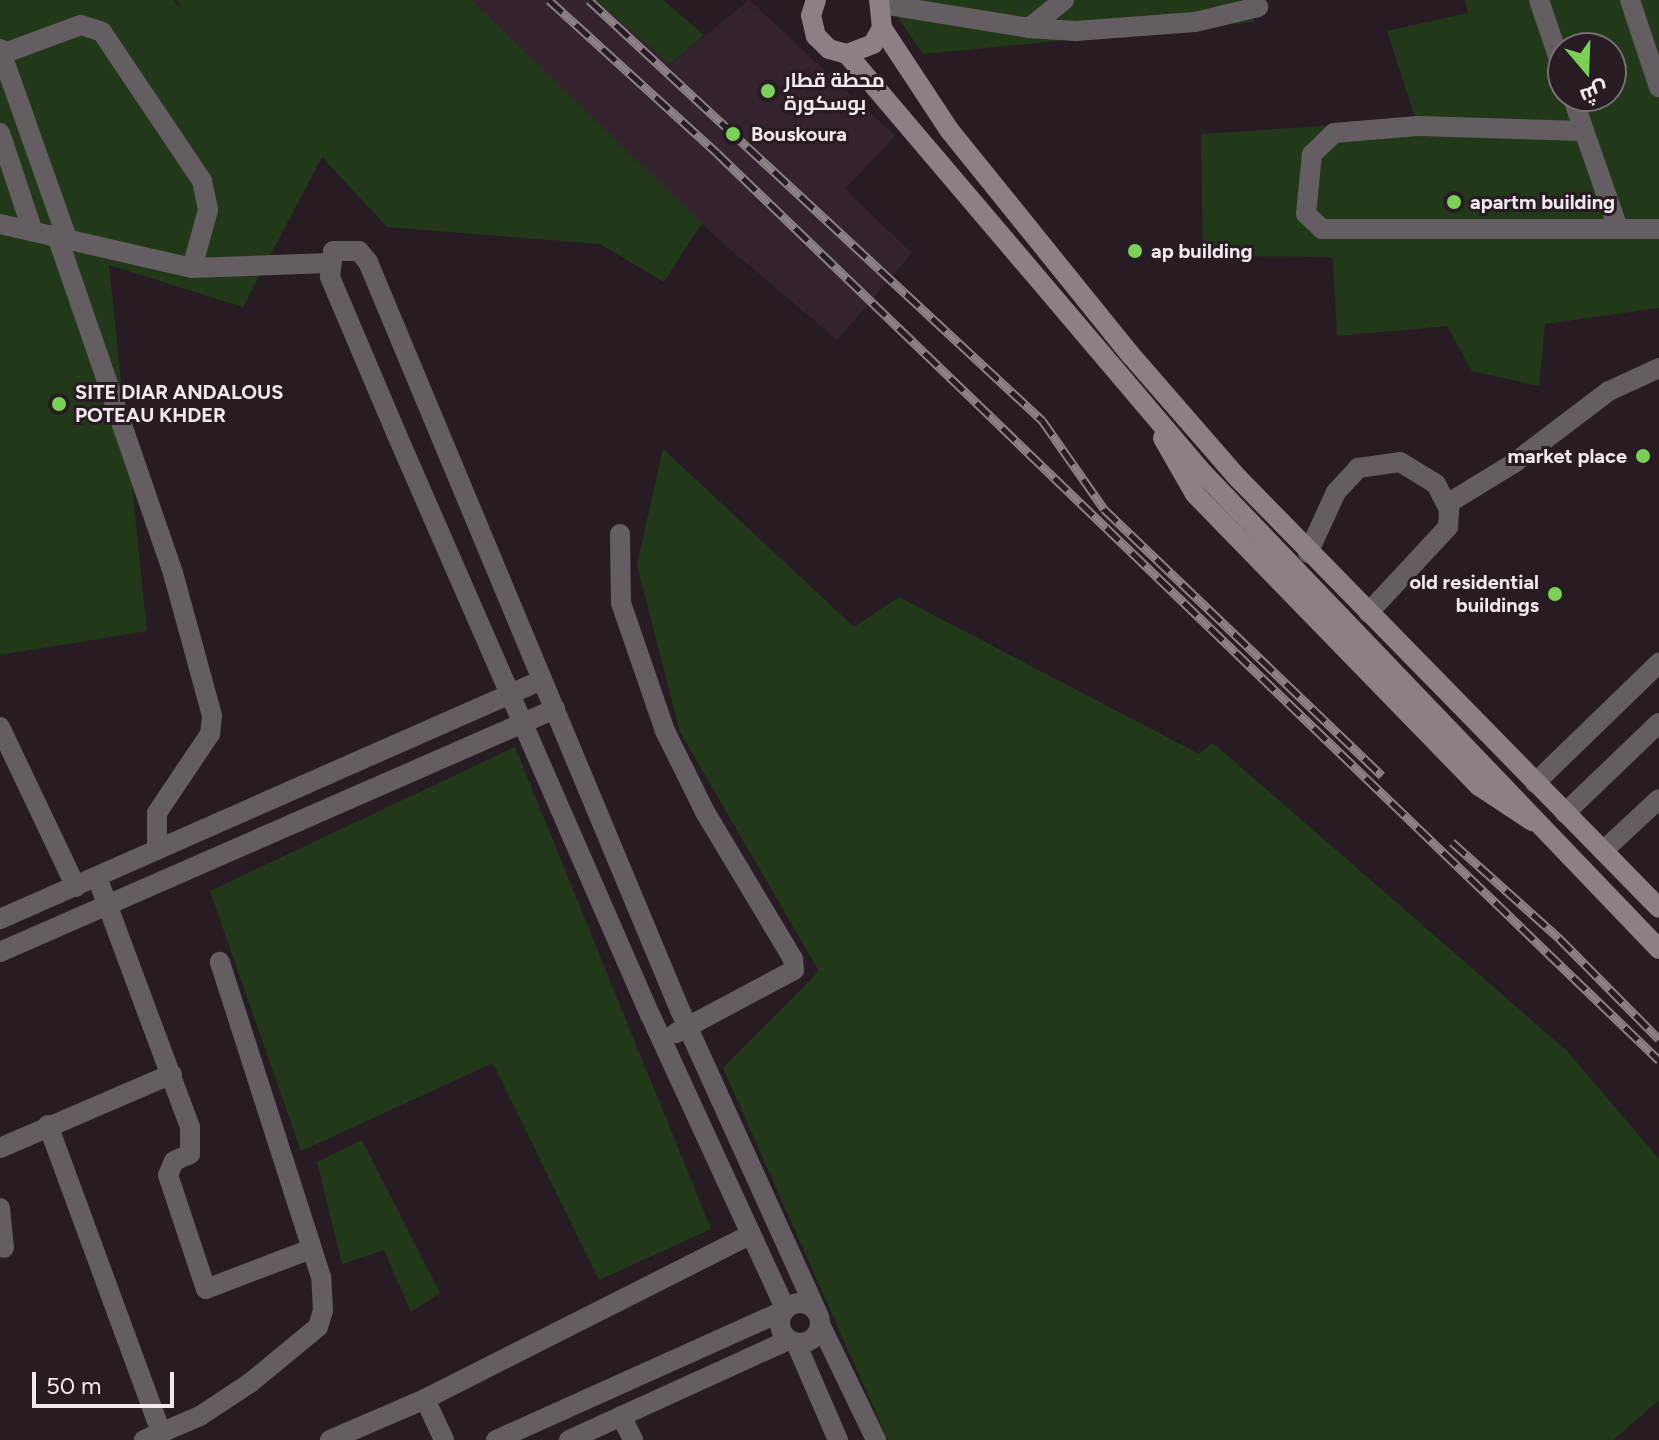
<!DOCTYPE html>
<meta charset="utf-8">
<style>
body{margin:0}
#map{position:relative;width:1659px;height:1440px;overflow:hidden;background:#281c24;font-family:Figtree,Cairo,sans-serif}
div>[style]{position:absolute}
.built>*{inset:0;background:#34222e}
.green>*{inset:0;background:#223919}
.street>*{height:20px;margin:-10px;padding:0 10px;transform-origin:10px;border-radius:10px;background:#645e62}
.street>.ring{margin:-10px;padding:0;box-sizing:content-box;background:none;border:20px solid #645e62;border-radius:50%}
.secondary>*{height:20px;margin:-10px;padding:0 10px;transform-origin:10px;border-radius:10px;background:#8b8087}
.rail>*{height:9px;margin-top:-4.5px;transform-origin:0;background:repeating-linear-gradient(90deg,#281c24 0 18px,#8b8187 0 36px);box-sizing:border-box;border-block:2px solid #8b8187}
.dots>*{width:22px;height:22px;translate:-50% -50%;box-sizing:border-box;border:4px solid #281c24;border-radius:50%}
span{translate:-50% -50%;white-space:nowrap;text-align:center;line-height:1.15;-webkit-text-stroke:6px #281c24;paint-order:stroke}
.poi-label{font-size:20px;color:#f2e9ee;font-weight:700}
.left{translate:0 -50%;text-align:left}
.right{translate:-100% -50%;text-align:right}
.north{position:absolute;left:1547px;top:32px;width:80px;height:80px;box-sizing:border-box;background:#281c24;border:2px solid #796e75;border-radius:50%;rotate:161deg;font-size:22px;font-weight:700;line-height:32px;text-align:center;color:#f2e9ee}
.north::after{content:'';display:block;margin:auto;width:28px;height:36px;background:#7bd155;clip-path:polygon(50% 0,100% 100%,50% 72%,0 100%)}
.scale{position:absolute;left:32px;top:1372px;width:142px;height:36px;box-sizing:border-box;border:4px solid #f2e9ee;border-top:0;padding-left:10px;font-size:24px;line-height:28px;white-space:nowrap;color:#f2e9ee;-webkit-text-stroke:6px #281c24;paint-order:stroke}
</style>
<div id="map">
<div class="built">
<i style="clip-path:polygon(467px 0,601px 0,670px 64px,749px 0,895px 136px,845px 189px,912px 253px,837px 340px,717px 238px)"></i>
</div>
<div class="green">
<i style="clip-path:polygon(0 0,173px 0,182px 9px,177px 0,471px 0,702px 223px,664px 282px,600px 244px,387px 227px,322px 157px,243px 307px,109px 265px,147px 631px,0 655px)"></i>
<i style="clip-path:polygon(596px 0,663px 0,704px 35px,670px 64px)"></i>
<i style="clip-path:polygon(886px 0,1253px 0,1254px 22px,923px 54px)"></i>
<i style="clip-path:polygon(evenodd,1465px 0,1659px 0,1659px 308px,1545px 324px,1539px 386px,1472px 371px,1447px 326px,1337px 336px,1333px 257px,1203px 256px,1201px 134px,1416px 120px,1387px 31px,1468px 13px,1465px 0,1563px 48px,1611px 48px,1611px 96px,1563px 96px,1563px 48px)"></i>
<i style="clip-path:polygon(663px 449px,854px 627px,899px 597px,1199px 754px,1213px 743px,1567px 1051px,1659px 1159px,1659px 1400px,1613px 1440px,888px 1440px,723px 1068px,819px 971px,680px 732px,637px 565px)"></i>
<i style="clip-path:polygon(515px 747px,711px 1229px,599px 1280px,493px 1063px,301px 1151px,210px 891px)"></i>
<i style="clip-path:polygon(362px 1140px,440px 1293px,411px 1312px,384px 1250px,342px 1264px,317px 1162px)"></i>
</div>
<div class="street">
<i style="left:1539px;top:0;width:75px;rotate:71.3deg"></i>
<i style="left:1630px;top:0;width:92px;rotate:71.6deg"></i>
<i style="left:881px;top:4px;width:150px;rotate:9.2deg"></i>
<i style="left:1029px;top:28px;width:47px;rotate:3.7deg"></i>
<i style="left:1076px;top:31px;width:119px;rotate:-4.3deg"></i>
<i style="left:1195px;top:22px;width:65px;rotate:-13.4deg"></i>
<i style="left:1029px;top:28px;width:45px;rotate:-38.7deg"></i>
<i style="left:0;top:49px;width:201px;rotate:70.5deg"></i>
<i style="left:2px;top:54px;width:84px;rotate:-20.2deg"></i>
<i style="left:81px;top:25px;width:22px;rotate:18deg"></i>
<i style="left:102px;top:32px;width:179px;rotate:56.1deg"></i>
<i style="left:202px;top:181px;width:30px;rotate:78deg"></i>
<i style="left:208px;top:210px;width:60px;rotate:105.4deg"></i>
<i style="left:1572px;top:96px;width:140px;rotate:70.8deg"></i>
<i style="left:1584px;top:131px;width:167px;rotate:-178.3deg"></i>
<i style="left:1417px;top:126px;width:83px;rotate:175.2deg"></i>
<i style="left:1334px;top:133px;width:30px;rotate:136deg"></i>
<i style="left:1312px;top:154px;width:60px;rotate:95.7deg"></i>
<i style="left:1306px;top:214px;width:22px;rotate:43deg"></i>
<i style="left:1322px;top:229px;width:337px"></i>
<i style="left:0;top:133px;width:104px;rotate:71.6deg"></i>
<i style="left:0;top:224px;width:197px;rotate:12.9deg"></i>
<i style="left:192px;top:268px;width:137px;rotate:-2.1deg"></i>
<i style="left:57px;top:236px;width:356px;rotate:71deg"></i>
<i style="left:173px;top:573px;width:148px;rotate:74.7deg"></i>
<i style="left:212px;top:716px;width:18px;rotate:96deg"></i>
<i style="left:210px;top:734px;width:95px;rotate:123.9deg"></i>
<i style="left:157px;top:813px;width:37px;rotate:90deg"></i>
<i style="left:1447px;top:504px;width:79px;rotate:-31.5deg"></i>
<i style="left:1514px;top:463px;width:119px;rotate:-37.2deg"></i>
<i style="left:1609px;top:391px;width:55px;rotate:-24.7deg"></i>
<i style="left:620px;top:534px;width:69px;rotate:89.2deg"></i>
<i style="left:621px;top:603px;width:135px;rotate:71deg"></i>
<i style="left:665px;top:731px;width:90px;rotate:63.7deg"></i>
<i style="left:705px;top:812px;width:171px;rotate:59.1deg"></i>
<i style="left:793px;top:959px;width:11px;rotate:85deg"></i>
<i style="left:794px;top:970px;width:134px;rotate:151.9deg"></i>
<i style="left:1308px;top:553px;width:67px;rotate:-65.3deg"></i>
<i style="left:1336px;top:492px;width:33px;rotate:-47deg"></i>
<i style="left:1358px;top:468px;width:42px;rotate:-8.1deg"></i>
<i style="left:1400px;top:462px;width:42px;rotate:31.4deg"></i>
<i style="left:1436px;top:484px;width:29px;rotate:63deg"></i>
<i style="left:1449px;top:510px;width:17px;rotate:93deg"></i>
<i style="left:1448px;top:527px;width:117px;rotate:132.9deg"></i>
<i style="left:0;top:727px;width:177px;rotate:64.6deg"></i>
<i style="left:1535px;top:783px;width:173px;rotate:-44.1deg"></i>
<i style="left:1565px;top:813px;width:130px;rotate:-43.8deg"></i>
<i style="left:1603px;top:851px;width:76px;rotate:-42.9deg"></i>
<i style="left:97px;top:877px;width:267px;rotate:69.6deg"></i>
<i style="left:190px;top:1127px;width:27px;rotate:90deg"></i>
<i style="left:190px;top:1154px;width:17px;rotate:156deg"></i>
<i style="left:174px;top:1161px;width:15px;rotate:113deg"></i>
<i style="left:168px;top:1175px;width:120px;rotate:71.6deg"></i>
<i style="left:206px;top:1289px;width:112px;rotate:-20.9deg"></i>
<i style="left:0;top:919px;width:592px;rotate:-23.8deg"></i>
<i style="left:0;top:952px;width:606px;rotate:-23.65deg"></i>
<i style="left:48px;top:1125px;width:327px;rotate:69.8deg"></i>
<i style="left:0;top:1148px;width:187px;rotate:-23.3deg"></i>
<i style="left:0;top:1208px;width:40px;rotate:84.3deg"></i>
<i class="ring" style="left:780px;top:1303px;width:20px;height:20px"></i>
<i style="left:785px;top:1308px;width:323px;rotate:-114.7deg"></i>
<i style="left:650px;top:1015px;width:633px;rotate:-113.57deg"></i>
<i style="left:397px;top:435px;width:172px;rotate:-113deg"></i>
<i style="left:330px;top:277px;width:26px;rotate:-83deg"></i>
<i style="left:333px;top:251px;width:26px"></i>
<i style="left:359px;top:251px;width:14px;rotate:51deg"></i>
<i style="left:368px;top:262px;width:810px;rotate:67.36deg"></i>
<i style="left:680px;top:1010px;width:329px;rotate:65.6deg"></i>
<i style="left:820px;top:1324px;width:129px;rotate:64.2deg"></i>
<i style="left:796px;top:1343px;width:106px;rotate:66.6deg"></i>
<i style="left:425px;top:1399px;width:45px;rotate:65.1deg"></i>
<i style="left:621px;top:1416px;width:27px;rotate:63deg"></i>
<i style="left:144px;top:1440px;width:61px;rotate:-23.2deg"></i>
<i style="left:200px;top:1416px;width:60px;rotate:-33.4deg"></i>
<i style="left:250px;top:1383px;width:88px;rotate:-39.5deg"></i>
<i style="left:318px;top:1327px;width:17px;rotate:-73deg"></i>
<i style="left:323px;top:1311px;width:34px;rotate:-93deg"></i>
<i style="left:321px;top:1277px;width:331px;rotate:-107.8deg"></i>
<i style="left:330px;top:1440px;width:103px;rotate:-23.3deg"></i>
<i style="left:425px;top:1399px;width:365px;rotate:-26.8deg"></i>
<i style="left:496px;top:1440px;width:315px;rotate:-24.2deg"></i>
<i style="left:569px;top:1440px;width:241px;rotate:-24.5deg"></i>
</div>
<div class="secondary">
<i style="left:816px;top:0;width:16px;rotate:108deg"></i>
<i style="left:811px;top:15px;width:22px;rotate:77deg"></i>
<i style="left:816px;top:36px;width:18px;rotate:45deg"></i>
<i style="left:829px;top:49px;width:19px;rotate:16deg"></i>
<i style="left:847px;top:54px;width:28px;rotate:-21deg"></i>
<i style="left:873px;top:44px;width:18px;rotate:-61deg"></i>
<i style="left:882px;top:28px;width:28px;rotate:-96deg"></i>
<i style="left:882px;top:28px;width:123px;rotate:56.6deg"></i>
<i style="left:950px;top:131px;width:287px;rotate:51.1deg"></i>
<i style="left:1130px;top:354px;width:163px;rotate:49deg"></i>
<i style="left:1237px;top:477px;width:603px;rotate:45.6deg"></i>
<i style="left:847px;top:54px;width:550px;rotate:49.65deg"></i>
<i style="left:1203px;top:473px;width:659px;rotate:46.23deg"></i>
<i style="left:1163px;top:438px;width:64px;rotate:60.3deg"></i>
<i style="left:1195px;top:494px;width:407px;rotate:45.8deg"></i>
<i style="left:1479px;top:786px;width:64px;rotate:33.4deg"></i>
</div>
<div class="rail">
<i style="left:549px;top:0;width:227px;rotate:42.3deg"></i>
<i style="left:717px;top:153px;width:1308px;rotate:43.92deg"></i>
<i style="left:589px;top:0;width:618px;rotate:42.84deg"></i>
<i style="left:1042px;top:420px;width:108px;rotate:55.1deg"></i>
<i style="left:1104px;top:509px;width:385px;rotate:43.8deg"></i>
<i style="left:1452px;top:842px;width:144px;rotate:41.9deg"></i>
<i style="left:1559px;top:938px;width:142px;rotate:45.3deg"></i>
</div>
<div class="dots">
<i style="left:768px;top:91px;background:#7bd155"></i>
<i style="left:733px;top:134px;background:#7bd155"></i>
<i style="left:1454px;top:202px;background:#7bd155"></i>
<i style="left:1135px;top:251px;background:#7bd155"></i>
<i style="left:59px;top:404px;background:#7bd155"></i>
<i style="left:1643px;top:456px;background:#7bd155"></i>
<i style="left:1555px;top:594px;background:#7bd155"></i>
</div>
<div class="poi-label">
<span class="left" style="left:784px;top:92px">محطة قطار<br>بوسكورة</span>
<span class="left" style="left:751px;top:134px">Bouskoura</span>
<span class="left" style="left:1470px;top:202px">apartm building</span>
<span class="left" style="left:1151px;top:251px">ap building</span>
<span class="left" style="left:75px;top:404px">SITE DIAR ANDALOUS<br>POTEAU KHDER</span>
<span class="right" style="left:1627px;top:456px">market place</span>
<span class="right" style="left:1539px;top:594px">old residential<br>buildings</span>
</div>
<div class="north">ش</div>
<div class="scale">50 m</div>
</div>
